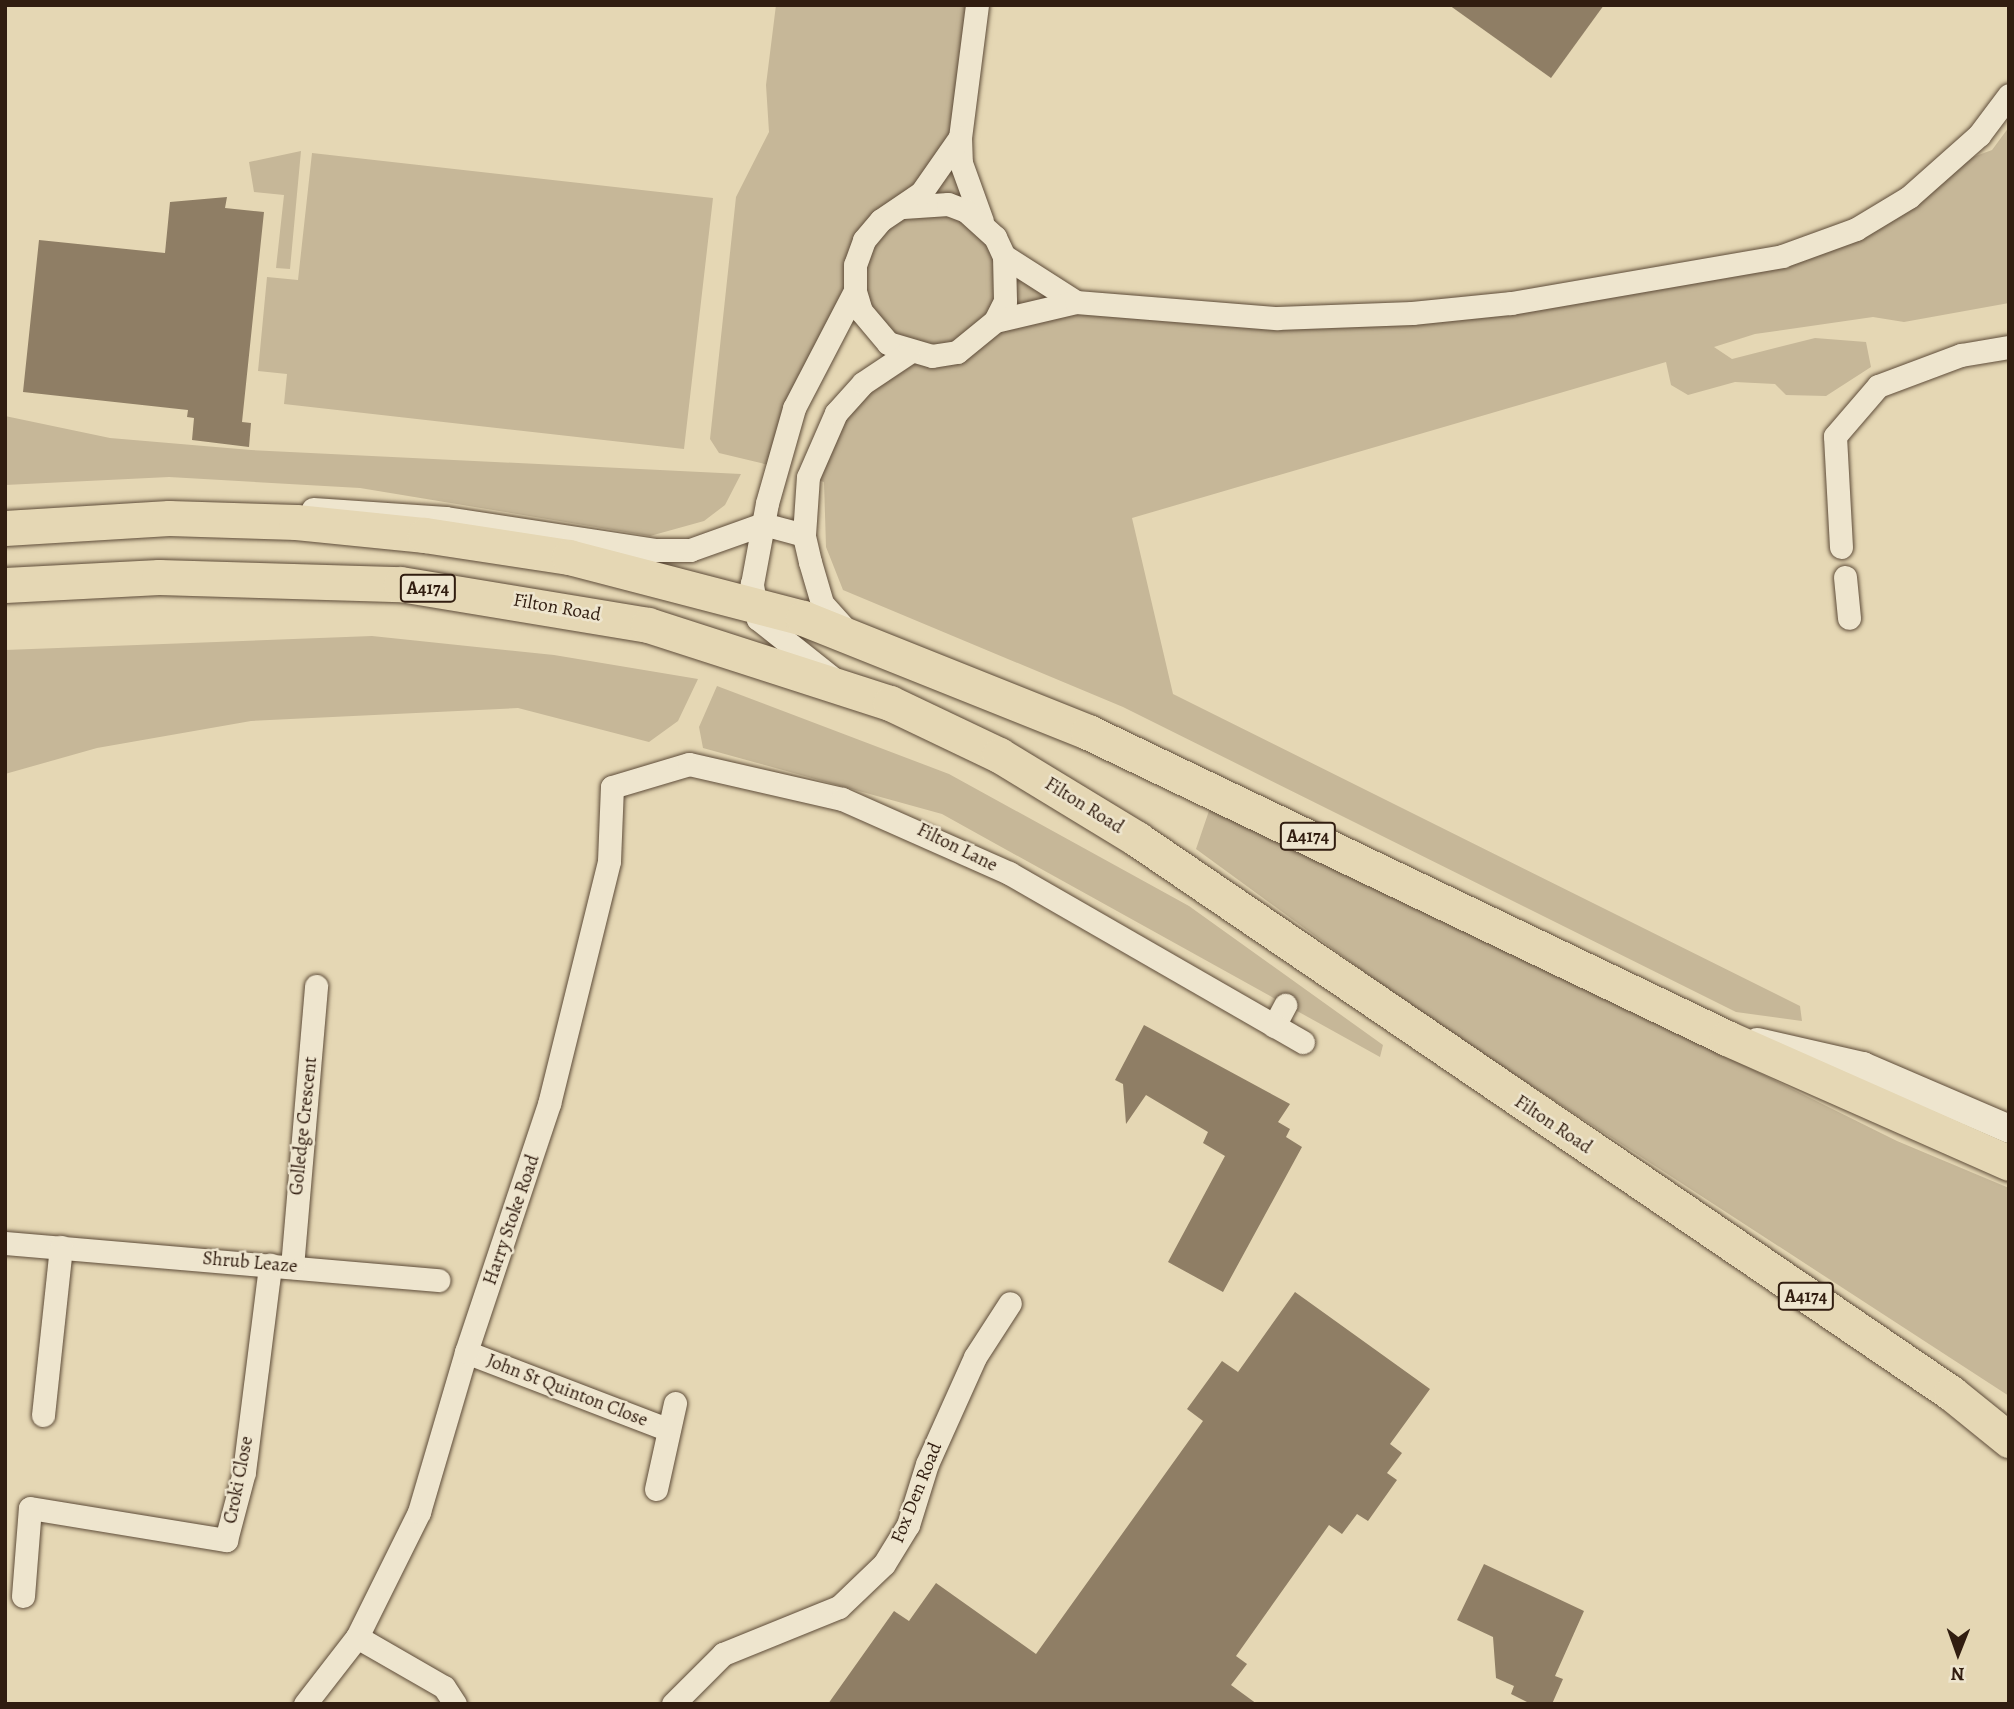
<!DOCTYPE html>
<style>
body{margin:0}
#map{position:relative;width:2014px;height:1709px;overflow:hidden;background:#e5d7b4;font-family:Alegreya,serif}
div>[style]{position:absolute}
.green>*{inset:0;background:#c6b798}
.building>*{inset:0;background:#8f7e65}
.roads{filter:drop-shadow(0 0 2px #5e4c39) drop-shadow(0 0 2px #5e4c39)}
.minor>*{height:23px;margin:-11.5px;padding:0 11.5px;transform-origin:11.5px;border-radius:11.5px;background:#eee5ce}
.tertiary>*{height:28px;margin:-14px;padding:0 14px;transform-origin:14px;border-radius:14px;background:#eee5ce}
.primary>*{height:35px;margin:-17.5px;padding:0 17.5px;transform-origin:17.5px;border-radius:17.5px;background:#e5d7b4}
span{translate:-50% -50%;white-space:nowrap;text-align:center;line-height:1.15;-webkit-text-stroke:5px #eee5ce;paint-order:stroke}
.shield-label span{padding:2px 5px;background:#eee5ce;border:2px solid;border-radius:5px;-webkit-text-stroke-width:0}
.shield-label{font-size:18px;color:#311d10;font-weight:700}
.street-label{font-size:19px;color:#311d10}
.frame{position:absolute;inset:0;border:7px solid #311d10;pointer-events:none}
.north{position:absolute;left:1923px;top:1618px;width:70px;height:70px;-webkit-text-stroke:5px #eee5ce;paint-order:stroke;rotate:181deg;font-size:19px;font-weight:700;line-height:28px;text-align:center;color:#311d10}
.north::after{content:'';display:block;margin:auto;width:24px;height:32px;background:#311d10;clip-path:polygon(50% 0,100% 100%,50% 72%,0 100%)}
</style>
<div id="map">
<div class="green">
<i style="clip-path:polygon(776px 5px,977px 5px,960px 137px,982px 221px,1076px 302px,1327px 318px,1799px 251px,1946px 167px,1992px 150px,2009px 127px,2009px 303px,1904px 322px,1873px 317px,1755px 334px,1714px 347px,1732px 359px,1815px 338px,1866px 342px,1871px 367px,1826px 396px,1786px 395px,1775px 384px,1735px 382px,1688px 395px,1671px 385px,1666px 362px,1132px 518px,1173px 694px,1800px 1006px,1802px 1021px,1736px 1012px,1123px 707px,843px 590px,826px 547px,824px 482px,808px 477px,825px 431px,907px 353px,855px 292px,777px 467px,719px 453px,710px 439px,736px 197px,769px 132px,766px 85px)"></i>
<i style="clip-path:polygon(301px 151px,290px 269px,276px 268px,284px 195px,254px 192px,249px 162px)"></i>
<i style="clip-path:polygon(312px 153px,713px 198px,684px 449px,284px 404px,287px 374px,258px 371px,267px 277px,298px 280px)"></i>
<i style="clip-path:polygon(5px 416px,110px 438px,251px 450px,741px 474px,725px 505px,704px 521px,650px 536px,360px 488px,169px 477px,5px 485px)"></i>
<i style="clip-path:polygon(372px 636px,554px 655px,698px 679px,678px 721px,649px 742px,518px 708px,251px 721px,97px 748px,5px 774px,5px 650px)"></i>
<i style="clip-path:polygon(717px 686px,949px 774px,1189px 906px,1383px 1045px,1380px 1057px,942px 814px,703px 748px,699px 727px)"></i>
<i style="clip-path:polygon(1212px 802px,1897px 1141px,2009px 1188px,2009px 1396px,1429px 1019px,1196px 849px)"></i>
</div>
<div class="building">
<i style="clip-path:polygon(1449px 5px,1604px 5px,1551px 78px)"></i>
<i style="clip-path:polygon(227px 197px,225px 208px,264px 212px,242px 422px,251px 423px,249px 447px,192px 440px,194px 418px,187px 417px,188px 410px,23px 392px,39px 240px,165px 253px,170px 202px)"></i>
<i style="clip-path:polygon(1144px 1025px,1290px 1104px,1278px 1122px,1290px 1129px,1286px 1137px,1302px 1147px,1223px 1292px,1168px 1262px,1225px 1156px,1203px 1143px,1208px 1132px,1146px 1095px,1126px 1124px,1123px 1084px,1115px 1080px)"></i>
<i style="clip-path:polygon(1295px 1292px,1430px 1389px,1390px 1444px,1402px 1453px,1387px 1473px,1397px 1480px,1368px 1521px,1357px 1514px,1342px 1534px,1329px 1525px,1236px 1656px,1247px 1664px,1231px 1685px,1257px 1704px,828px 1704px,894px 1611px,909px 1621px,936px 1583px,1036px 1654px,1203px 1421px,1187px 1409px,1222px 1361px,1238px 1372px)"></i>
<i style="clip-path:polygon(1484px 1564px,1584px 1611px,1555px 1676px,1563px 1679px,1552px 1704px,1531px 1704px,1511px 1694px,1514px 1686px,1496px 1678px,1493px 1637px,1457px 1620px)"></i>
</div>
<div class="roads">
<div class="minor">
<i style="left:977px;top:5px;width:133px;rotate:97.3deg"></i>
<i style="left:960px;top:137px;width:26px;rotate:88deg"></i>
<i style="left:961px;top:163px;width:62px;rotate:70.1deg"></i>
<i style="left:903px;top:207px;width:45px;rotate:-3.8deg"></i>
<i style="left:948px;top:204px;width:19px;rotate:21deg"></i>
<i style="left:966px;top:211px;width:39px;rotate:42deg"></i>
<i style="left:995px;top:237px;width:21px;rotate:65deg"></i>
<i style="left:1004px;top:256px;width:45px;rotate:88.7deg"></i>
<i style="left:1005px;top:301px;width:22px;rotate:117deg"></i>
<i style="left:995px;top:321px;width:49px;rotate:140.8deg"></i>
<i style="left:957px;top:352px;width:25px;rotate:171deg"></i>
<i style="left:932px;top:356px;width:46px;rotate:-163.5deg"></i>
<i style="left:888px;top:343px;width:42px;rotate:-130.2deg"></i>
<i style="left:861px;top:311px;width:21px;rotate:-107deg"></i>
<i style="left:855px;top:291px;width:26px;rotate:-90deg"></i>
<i style="left:855px;top:265px;width:27px;rotate:-70deg"></i>
<i style="left:864px;top:240px;width:26px;rotate:-50deg"></i>
<i style="left:881px;top:220px;width:48px;rotate:-34deg"></i>
<i style="left:921px;top:193px;width:68px;rotate:-55.1deg"></i>
<i style="left:1004px;top:256px;width:85px;rotate:32.6deg"></i>
<i style="left:995px;top:321px;width:83px;rotate:-13.2deg"></i>
<i style="left:1076px;top:302px;width:202px;rotate:4.6deg"></i>
<i style="left:1277px;top:318px;width:135px;rotate:-2.1deg"></i>
<i style="left:1412px;top:313px;width:100px;rotate:-5.8deg"></i>
<i style="left:1511px;top:303px;width:275px;rotate:-9.8deg"></i>
<i style="left:1782px;top:256px;width:79px;rotate:-20deg"></i>
<i style="left:1856px;top:229px;width:62px;rotate:-31.1deg"></i>
<i style="left:1909px;top:197px;width:94px;rotate:-41.5deg"></i>
<i style="left:1979px;top:135px;width:50px;rotate:-53.1deg"></i>
<i style="left:313px;top:509px;width:133px;rotate:3.9deg"></i>
<i style="left:446px;top:518px;width:211px;rotate:8.7deg"></i>
<i style="left:655px;top:550px;width:35px"></i>
<i style="left:690px;top:550px;width:77px;rotate:-19.6deg"></i>
<i style="left:763px;top:524px;width:42px;rotate:15deg"></i>
<i style="left:1841px;top:547px;width:111px;rotate:-93.1deg"></i>
<i style="left:1835px;top:436px;width:66px;rotate:-49.3deg"></i>
<i style="left:1878px;top:386px;width:89px;rotate:-20.5deg"></i>
<i style="left:1961px;top:355px;width:49px;rotate:-9.5deg"></i>
<i style="left:1845px;top:577px;width:41px;rotate:84.4deg"></i>
<i style="left:846px;top:630px;width:36px;rotate:-132deg"></i>
<i style="left:822px;top:603px;width:43px;rotate:-106.3deg"></i>
<i style="left:810px;top:562px;width:28px;rotate:-103deg"></i>
<i style="left:804px;top:535px;width:58px;rotate:-86.1deg"></i>
<i style="left:808px;top:477px;width:70px;rotate:-66.4deg"></i>
<i style="left:836px;top:413px;width:40px;rotate:-48deg"></i>
<i style="left:863px;top:383px;width:54px;rotate:-33.7deg"></i>
<i style="left:830px;top:676px;width:92px;rotate:-141.6deg"></i>
<i style="left:758px;top:619px;width:36px;rotate:-100deg"></i>
<i style="left:752px;top:584px;width:82px;rotate:-79.5deg"></i>
<i style="left:767px;top:503px;width:99px;rotate:-74.1deg"></i>
<i style="left:794px;top:408px;width:132px;rotate:-62.5deg"></i>
<i style="left:1274px;top:1026px;width:24px;rotate:-62deg"></i>
<i style="left:5px;top:1243px;width:435px;rotate:4.9deg"></i>
<i style="left:292px;top:1267px;width:282px;rotate:-85.1deg"></i>
<i style="left:466px;top:1352px;width:217px;rotate:21deg"></i>
<i style="left:43px;top:1415px;width:169px;rotate:-83.9deg"></i>
<i style="left:656px;top:1489px;width:88px;rotate:-77.5deg"></i>
<i style="left:23px;top:1596px;width:88px;rotate:-85.5deg"></i>
<i style="left:30px;top:1508px;width:199px;rotate:9.3deg"></i>
<i style="left:226px;top:1540px;width:70px;rotate:-75.2deg"></i>
<i style="left:244px;top:1472px;width:209px;rotate:-82.8deg"></i>
<i style="left:357px;top:1637px;width:100px;rotate:29.9deg"></i>
<i style="left:444px;top:1687px;width:20px;rotate:57deg"></i>
<i style="left:305px;top:1704px;width:85px;rotate:-52.2deg"></i>
<i style="left:357px;top:1637px;width:140px;rotate:-63.6deg"></i>
<i style="left:419px;top:1512px;width:167px;rotate:-73.6deg"></i>
<i style="left:466px;top:1352px;width:262px;rotate:-71.5deg"></i>
<i style="left:549px;top:1104px;width:250px;rotate:-76.1deg"></i>
<i style="left:609px;top:861px;width:74px;rotate:-87.7deg"></i>
<i style="left:612px;top:787px;width:80px;rotate:-16.6deg"></i>
<i style="left:689px;top:764px;width:157px;rotate:12.9deg"></i>
<i style="left:842px;top:799px;width:183px;rotate:23.9deg"></i>
<i style="left:1009px;top:873px;width:339px;rotate:29.9deg"></i>
<i style="left:673px;top:1704px;width:71px;rotate:-45deg"></i>
<i style="left:723px;top:1654px;width:125px;rotate:-22.1deg"></i>
<i style="left:839px;top:1607px;width:62px;rotate:-43.7deg"></i>
<i style="left:884px;top:1564px;width:46px;rotate:-58.4deg"></i>
<i style="left:908px;top:1525px;width:64px;rotate:-72.7deg"></i>
<i style="left:927px;top:1464px;width:117px;rotate:-65.8deg"></i>
<i style="left:975px;top:1357px;width:64px;rotate:-57.1deg"></i>
</div>
<div class="tertiary">
<i style="left:1757px;top:1042px;width:109px;rotate:12.8deg"></i>
<i style="left:1863px;top:1066px;width:159px;rotate:23.3deg"></i>
</div>
<div class="primary">
<i style="left:5px;top:528px;width:164px;rotate:-3.5deg"></i>
<i style="left:169px;top:518px;width:127px;rotate:1.8deg"></i>
<i style="left:296px;top:522px;width:130px;rotate:5.8deg"></i>
<i style="left:425px;top:535px;width:146px;rotate:8.7deg"></i>
<i style="left:569px;top:557px;width:242px;rotate:14.6deg"></i>
<i style="left:803px;top:618px;width:307px;rotate:21.8deg"></i>
<i style="left:1088px;top:732px;width:708px;rotate:25.59deg"></i>
<i style="left:1727px;top:1038px;width:308px;rotate:23.9deg"></i>
<i style="left:5px;top:585px;width:154px;rotate:-3deg"></i>
<i style="left:159px;top:577px;width:242px;rotate:1.7deg"></i>
<i style="left:401px;top:584px;width:250px;rotate:9.4deg"></i>
<i style="left:648px;top:625px;width:254px;rotate:17.9deg"></i>
<i style="left:890px;top:703px;width:121px;rotate:25.5deg"></i>
<i style="left:999px;top:755px;width:162px;rotate:31.3deg"></i>
<i style="left:1137px;top:839px;width:985px;rotate:34.24deg"></i>
<i style="left:1951px;top:1393px;width:75px;rotate:39deg"></i>
</div>
</div>
<div class="shield-label">
<span style="left:428px;top:588px">A4174</span>
<span style="left:1308px;top:836px">A4174</span>
<span style="left:1806px;top:1296px">A4174</span>
</div>
<div class="street-label">
<span style="left:557px;top:608px;rotate:10deg">Filton Road</span>
<span style="left:1084px;top:806px;rotate:32deg">Filton Road</span>
<span style="left:957px;top:848px;rotate:26deg">Filton Lane</span>
<span style="left:1553px;top:1125px;rotate:34deg">Filton Road</span>
<span style="left:304px;top:1126px;rotate:-84deg">Golledge Crescent</span>
<span style="left:512px;top:1220px;rotate:-71deg">Harry Stoke Road</span>
<span style="left:250px;top:1263px;rotate:5deg">Shrub Leaze</span>
<span style="left:567px;top:1391px;rotate:21deg">John St Quinton Close</span>
<span style="left:239px;top:1480px;rotate:-79deg">Croki Close</span>
<span style="left:917px;top:1493px;rotate:-68deg">Fox Den Road</span>
</div>
<div class="frame"></div>
<div class="north">N</div>
</div>
